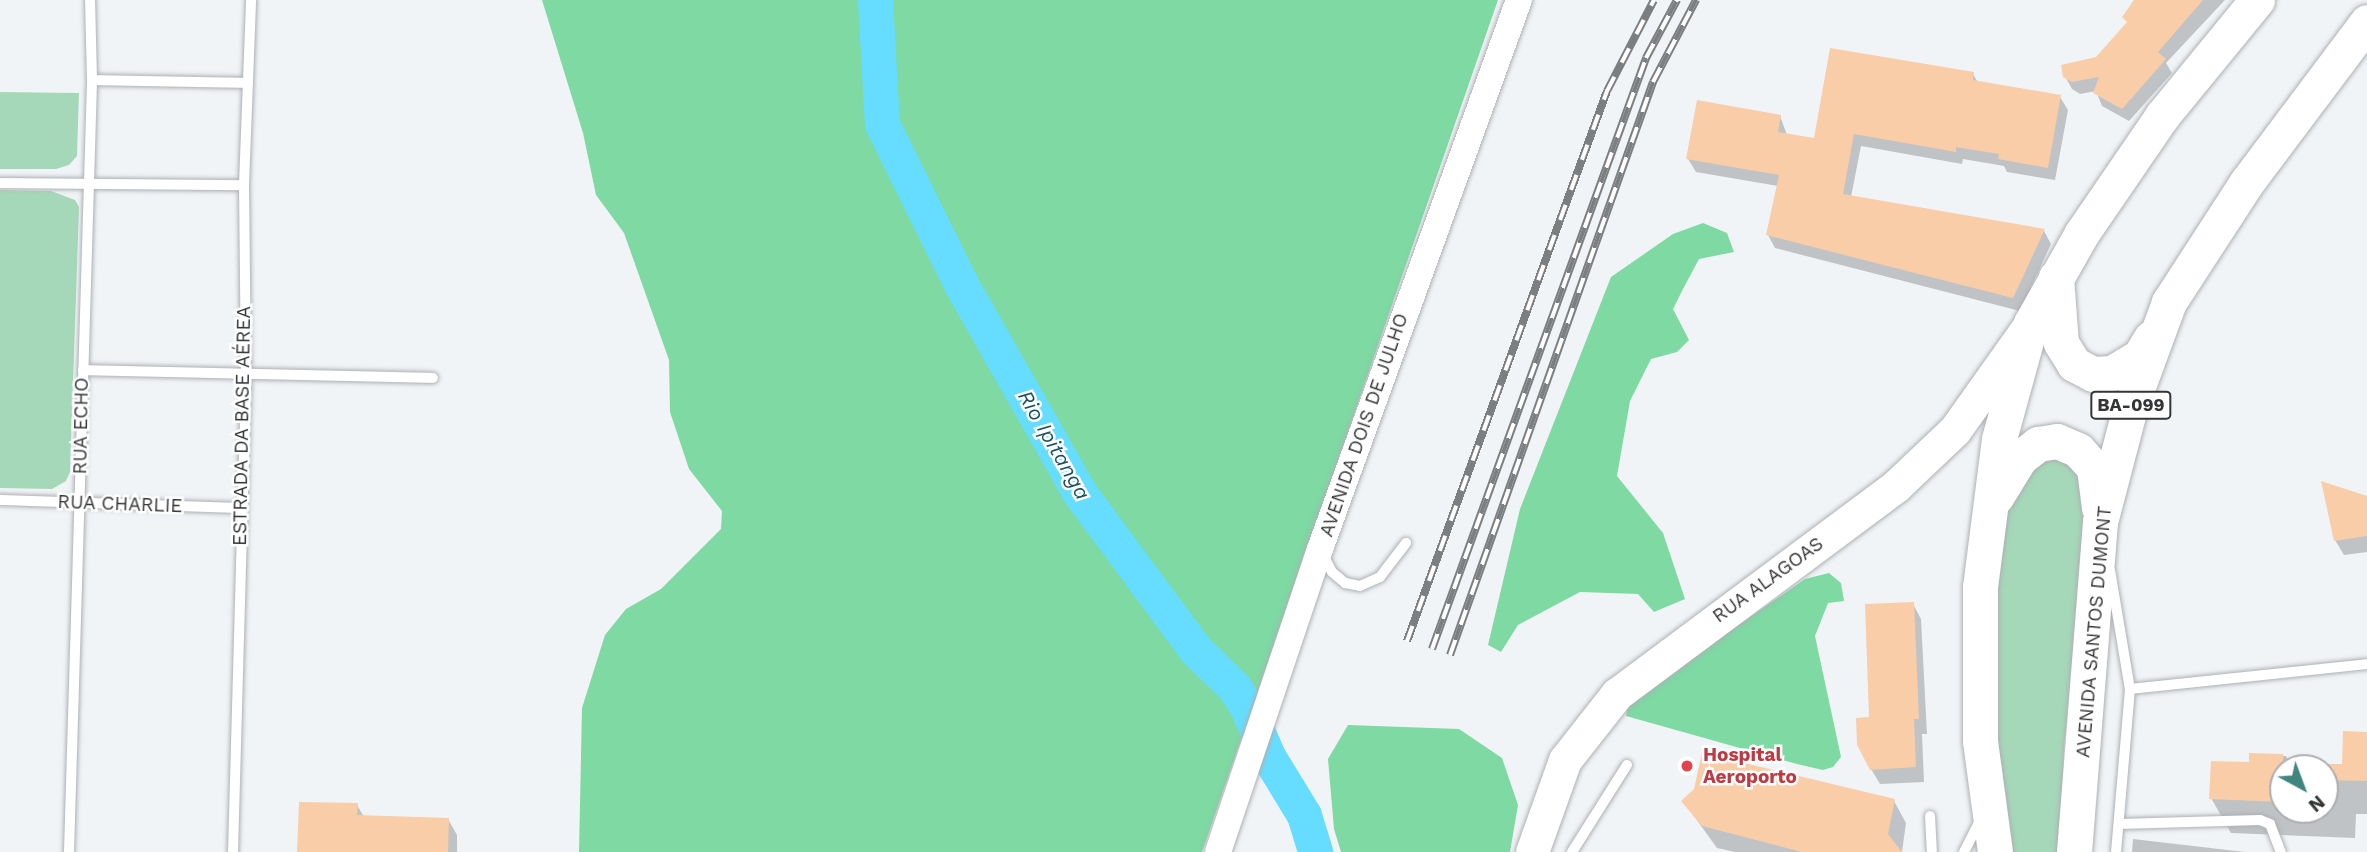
<!DOCTYPE html>
<meta charset="utf-8">
<style>
body{margin:0}
#map{position:relative;width:2367px;height:852px;overflow:hidden;background:#f1f4f7;font-family:"Work Sans",sans-serif}
div>[style]{position:absolute}
.green>*{inset:0;background:#a5d8b8}
.forest>*{inset:0;background:#7ed9a3}
.shadow>*{inset:0;background:#0003}
.river>*{height:35px;margin:-17.5px;padding:0 17.5px;transform-origin:17.5px;border-radius:17.5px;background:#6df}
.building>*{inset:0;background:#f9cda8}
.roads{filter:drop-shadow(0 0 2px #aeb0b3) drop-shadow(0 0 2px #aeb0b3)}
.service>*{height:10px;margin:-5px;padding:0 5px;transform-origin:5px;border-radius:5px;background:#fff}
.tertiary>*{height:26px;margin:-13px;padding:0 13px;transform-origin:13px;border-radius:13px;background:#fff}
.primary>*{height:33px;margin:-16.5px;padding:0 16.5px;transform-origin:16.5px;border-radius:16.5px;background:#fff}
.trunk>*{height:35px;margin:-17.5px;padding:0 17.5px;transform-origin:17.5px;border-radius:17.5px;background:#fff}
.rail>*{height:8px;margin-top:-4px;transform-origin:0;background:repeating-linear-gradient(90deg,#fff 0 16px,#7c7e80 0 32px);box-sizing:border-box;border-block:2px solid #7c7e80}
.dots>*{width:19px;height:19px;translate:-50% -50%;box-sizing:border-box;border:4px solid #fff;border-radius:50%}
span{translate:-50% -50%;white-space:nowrap;text-align:center;line-height:1.15;-webkit-text-stroke:5px #fff;paint-order:stroke}
.shield-label span{padding:2px 5px;background:#fff;border:2px solid;border-radius:5px;-webkit-text-stroke-width:0}
.shield-label{font-size:18px;color:#343536;font-weight:700}
.street-label{font-size:19px;color:#343536}
.health-label{font-size:19px;color:#be3a42;font-weight:700}
.left{translate:0 -50%;text-align:left}
.water-label{font-size:21px;color:#1e5160;font-style:italic}
.north{position:absolute;left:2269px;top:754px;width:70px;height:70px;box-sizing:border-box;background:#fff;border:2px solid #aeaeaf;border-radius:50%;rotate:139deg;font-size:19px;font-weight:700;line-height:28px;text-align:center;color:#343536}
.north::after{content:'';display:block;margin:auto;width:24px;height:32px;background:#3f8680;clip-path:polygon(50% 0,100% 100%,50% 72%,0 100%)}
</style>
<div id="map">
<div class="green">
<i style="clip-path:polygon(0 92px,79px 93px,77px 156px,69px 165px,56px 169px,0 169px)"></i>
<i style="clip-path:polygon(0 190px,51px 191px,75px 200px,79px 207px,70px 472px,66px 481px,52px 489px,0 488px)"></i>
<i style="clip-path:polygon(2035px 455px,2074px 461px,2082px 480px,2086px 518px,2064px 749px,2061px 852px,2006px 852px,1993px 753px,1997px 579px,2008px 497px)"></i>
</div>
<div class="forest">
<i style="clip-path:polygon(542px 0,1498px 0,1202px 852px,579px 852px,582px 708px,605px 635px,626px 609px,661px 589px,721px 529px,722px 511px,689px 469px,670px 412px,669px 360px,624px 233px,596px 195px,583px 133px)"></i>
<i style="clip-path:polygon(1703px 223px,1727px 233px,1734px 252px,1699px 259px,1682px 291px,1673px 309px,1689px 340px,1677px 352px,1651px 359px,1630px 401px,1617px 476px,1663px 533px,1685px 599px,1654px 612px,1638px 594px,1580px 592px,1518px 625px,1501px 652px,1488px 645px,1520px 509px,1611px 277px,1673px 234px)"></i>
<i style="clip-path:polygon(1829px 573px,1841px 583px,1844px 601px,1828px 603px,1815px 636px,1841px 757px,1833px 767px,1823px 770px,1797px 764px,1626px 716px,1628px 702px,1678px 667px,1805px 579px)"></i>
<i style="clip-path:polygon(1348px 725px,1459px 729px,1502px 758px,1518px 805px,1510px 852px,1341px 852px,1334px 829px,1328px 759px)"></i>
</div>
<div class="shadow">
<i style="clip-path:polygon(2136px 0,2225px 0,2166px 63px,2172px 73px,2129px 121px,2102px 106px,2096px 91px,2080px 94px,2072px 89px,2065px 76px,2097px 58px,2128px 23px,2124px 17px)"></i>
<i style="clip-path:polygon(1973px 74px,1978px 83px,2060px 97px,2068px 110px,2055px 180px,2007px 172px,2004px 166px,1963px 159px,1962px 164px,1861px 146px,1851px 197px,2044px 231px,2051px 244px,2020px 311px,1775px 248px,1768px 235px,1778px 186px,1696px 172px,1688px 159px,1780px 116px,1787px 135px,1815px 140px)"></i>
<i style="clip-path:polygon(2367px 498px,2367px 552px,2344px 555px,2335px 540px)"></i>
<i style="clip-path:polygon(1913px 604px,1921px 619px,1927px 734px,1922px 734px,1924px 782px,1880px 784px,1871px 769px,1871px 719px)"></i>
<i style="clip-path:polygon(evenodd,2367px 734px,2367px 814px,2356px 814px,2355px 838px,2231px 833px,2211px 798px,2251px 764px,2251px 755px,2286px 756px,2290px 764px,2343px 766px,2367px 734px,2283px 768px,2325px 768px,2325px 810px,2283px 810px,2283px 768px)"></i>
<i style="clip-path:polygon(1683px 801px,1894px 801px,1906px 823px,1902px 852px,1735px 852px,1717px 848px)"></i>
<i style="clip-path:polygon(357px 805px,364px 817px,448px 819px,457px 835px,457px 852px,299px 852px)"></i>
<i style="clip-path:polygon(2133px 839px,2245px 852px,2132px 852px)"></i>
</div>
<div class="river">
<i style="left:875px;top:0;width:124px;rotate:86.8deg"></i>
<i style="left:882px;top:124px;width:178px;rotate:63.7deg"></i>
<i style="left:961px;top:284px;width:239px;rotate:60.4deg"></i>
<i style="left:1079px;top:492px;width:197px;rotate:53.5deg"></i>
<i style="left:1196px;top:650px;width:53px;rotate:44.2deg"></i>
<i style="left:1234px;top:687px;width:24px;rotate:57deg"></i>
<i style="left:1247px;top:707px;width:53px;rotate:66.8deg"></i>
<i style="left:1268px;top:756px;width:69px;rotate:58.6deg"></i>
<i style="left:1304px;top:815px;width:39px;rotate:73deg"></i>
</div>
<div class="building">
<i style="clip-path:polygon(2134px 0,2203px 0,2158px 52px,2166px 59px,2122px 109px,2093px 93px,2099px 77px,2072px 82px,2063px 77px,2061px 65px,2096px 57px,2127px 22px,2122px 17px)"></i>
<i style="clip-path:polygon(1830px 48px,1974px 72px,1973px 80px,2061px 95px,2048px 168px,1998px 159px,1999px 154px,1956px 147px,1956px 152px,1854px 134px,1843px 194px,2045px 229px,2013px 298px,1766px 235px,1779px 175px,1686px 159px,1697px 100px,1781px 115px,1778px 132px,1814px 138px)"></i>
<i style="clip-path:polygon(2321px 481px,2367px 496px,2367px 536px,2334px 541px)"></i>
<i style="clip-path:polygon(1914px 602px,1919px 719px,1914px 719px,1916px 767px,1870px 770px,1857px 745px,1856px 718px,1869px 717px,1865px 604px)"></i>
<i style="clip-path:polygon(2343px 731px,2367px 732px,2367px 781px,2325px 780px,2325px 764px,2342px 764px)"></i>
<i style="clip-path:polygon(1702px 753px,1895px 799px,1888px 834px,1902px 852px,1802px 852px,1702px 826px,1681px 801px,1694px 789px)"></i>
<i style="clip-path:polygon(2249px 753px,2283px 754px,2283px 802px,2209px 799px,2211px 761px,2249px 762px)"></i>
<i style="clip-path:polygon(299px 802px,358px 803px,357px 815px,449px 818px,448px 852px,297px 852px)"></i>
</div>
<div class="roads">
<div class="service">
<i style="left:92px;top:80px;width:156px;rotate:1.1deg"></i>
<i style="left:0;top:183px;width:244px;rotate:0.5deg"></i>
<i style="left:83px;top:370px;width:350px;rotate:1.3deg"></i>
<i style="left:0;top:500px;width:241px;rotate:1.9deg"></i>
<i style="left:1323px;top:555px;width:19px;rotate:62deg"></i>
<i style="left:1332px;top:572px;width:17px;rotate:40deg"></i>
<i style="left:1345px;top:583px;width:15px;rotate:11deg"></i>
<i style="left:1360px;top:586px;width:22px;rotate:-24deg"></i>
<i style="left:1380px;top:577px;width:43px;rotate:-52.6deg"></i>
<i style="left:2110px;top:570px;width:121px;rotate:80.5deg"></i>
<i style="left:2130px;top:689px;width:164px;rotate:94.9deg"></i>
<i style="left:2130px;top:689px;width:238px;rotate:-6deg"></i>
<i style="left:1930px;top:816px;width:36px;rotate:87deg"></i>
<i style="left:2119px;top:824px;width:141px;rotate:-1.6deg"></i>
<i style="left:2260px;top:820px;width:11px;rotate:22deg"></i>
<i style="left:2270px;top:824px;width:30px;rotate:69deg"></i>
<i style="left:69px;top:852px;width:772px;rotate:-88.29deg"></i>
<i style="left:92px;top:80px;width:80px;rotate:-91.4deg"></i>
<i style="left:233px;top:852px;width:478px;rotate:-88.4deg"></i>
<i style="left:246px;top:374px;width:189px;rotate:-90.6deg"></i>
<i style="left:244px;top:185px;width:185px;rotate:-87.8deg"></i>
<i style="left:1572px;top:852px;width:103px;rotate:-57.7deg"></i>
<i style="left:1964px;top:852px;width:37px;rotate:-63deg"></i>
</div>
<div class="tertiary">
<i style="left:1218px;top:852px;width:320px;rotate:-71.4deg"></i>
<i style="left:1320px;top:549px;width:584px;rotate:-70.08deg"></i>
</div>
<div class="primary">
<i style="left:1532px;top:852px;width:98px;rotate:-70.3deg"></i>
<i style="left:1565px;top:760px;width:84px;rotate:-51.8deg"></i>
<i style="left:1617px;top:694px;width:348px;rotate:-36.7deg"></i>
<i style="left:1896px;top:486px;width:81px;rotate:-43.5deg"></i>
<i style="left:1955px;top:430px;width:123px;rotate:-54.6deg"></i>
</div>
<div class="trunk">
<i style="left:2056px;top:277px;width:66px;rotate:85.7deg"></i>
<i style="left:2061px;top:343px;width:25px;rotate:58deg"></i>
<i style="left:2074px;top:364px;width:21px;rotate:28deg"></i>
<i style="left:2093px;top:374px;width:19px;rotate:-3deg"></i>
<i style="left:2112px;top:373px;width:33px;rotate:-31deg"></i>
<i style="left:2140px;top:356px;width:21px;rotate:-59deg"></i>
<i style="left:1996px;top:497px;width:46px;rotate:-58.4deg"></i>
<i style="left:2020px;top:458px;width:23px;rotate:-38deg"></i>
<i style="left:2038px;top:444px;width:19px;rotate:-9deg"></i>
<i style="left:2057px;top:441px;width:23px;rotate:23deg"></i>
<i style="left:2078px;top:450px;width:24px;rotate:48deg"></i>
<i style="left:2094px;top:468px;width:40px;rotate:82.9deg"></i>
<i style="left:1995px;top:852px;width:112px;rotate:-97.7deg"></i>
<i style="left:1980px;top:741px;width:154px;rotate:-90deg"></i>
<i style="left:1980px;top:587px;width:149px;rotate:-82.7deg"></i>
<i style="left:1999px;top:439px;width:120px;rotate:-74.6deg"></i>
<i style="left:2031px;top:323px;width:103px;rotate:-60.5deg"></i>
<i style="left:2082px;top:233px;width:142px;rotate:-55.6deg"></i>
<i style="left:2162px;top:116px;width:150px;rotate:-50.7deg"></i>
<i style="left:2074px;top:852px;width:331px;rotate:-85.5deg"></i>
<i style="left:2100px;top:522px;width:118px;rotate:-75.3deg"></i>
<i style="left:2130px;top:408px;width:113px;rotate:-69.8deg"></i>
<i style="left:2169px;top:302px;width:143px;rotate:-57deg"></i>
<i style="left:2247px;top:182px;width:200px;rotate:-53.1deg"></i>
</div>
</div>
<div class="rail">
<i style="left:1407px;top:641px;width:585px;rotate:-70.02deg"></i>
<i style="left:1607px;top:91px;width:102px;rotate:-62.7deg"></i>
<i style="left:1432px;top:649px;width:629px;rotate:-70.09deg"></i>
<i style="left:1646px;top:58px;width:66px;rotate:-61.9deg"></i>
<i style="left:1450px;top:655px;width:608px;rotate:-70.49deg"></i>
<i style="left:1653px;top:82px;width:93px;rotate:-62.3deg"></i>
</div>
<div class="dots">
<i style="left:1687px;top:766px;background:#e0444e"></i>
</div>
<div class="shield-label">
<span style="left:2131px;top:405px">BA-099</span>
</div>
<div class="street-label">
<span style="left:1364px;top:425px;rotate:-71deg">AVENIDA DOIS DE JULHO</span>
<span style="left:81px;top:426px;rotate:-89deg">RUA ECHO</span>
<span style="left:242px;top:426px;rotate:-89deg">ESTRADA DA BASE AÉREA</span>
<span style="left:120px;top:504px;rotate:2deg">RUA CHARLIE</span>
<span style="left:1768px;top:580px;rotate:-36deg">RUA ALAGOAS</span>
<span style="left:2094px;top:632px;rotate:-85deg">AVENIDA SANTOS DUMONT</span>
</div>
<div class="health-label">
<span class="left" style="left:1703px;top:766px">Hospital<br>Aeroporto</span>
</div>
<div class="water-label">
<span style="left:1054px;top:445px;rotate:60deg">Rio Ipitanga</span>
</div>
<div class="north">N</div>
</div>
